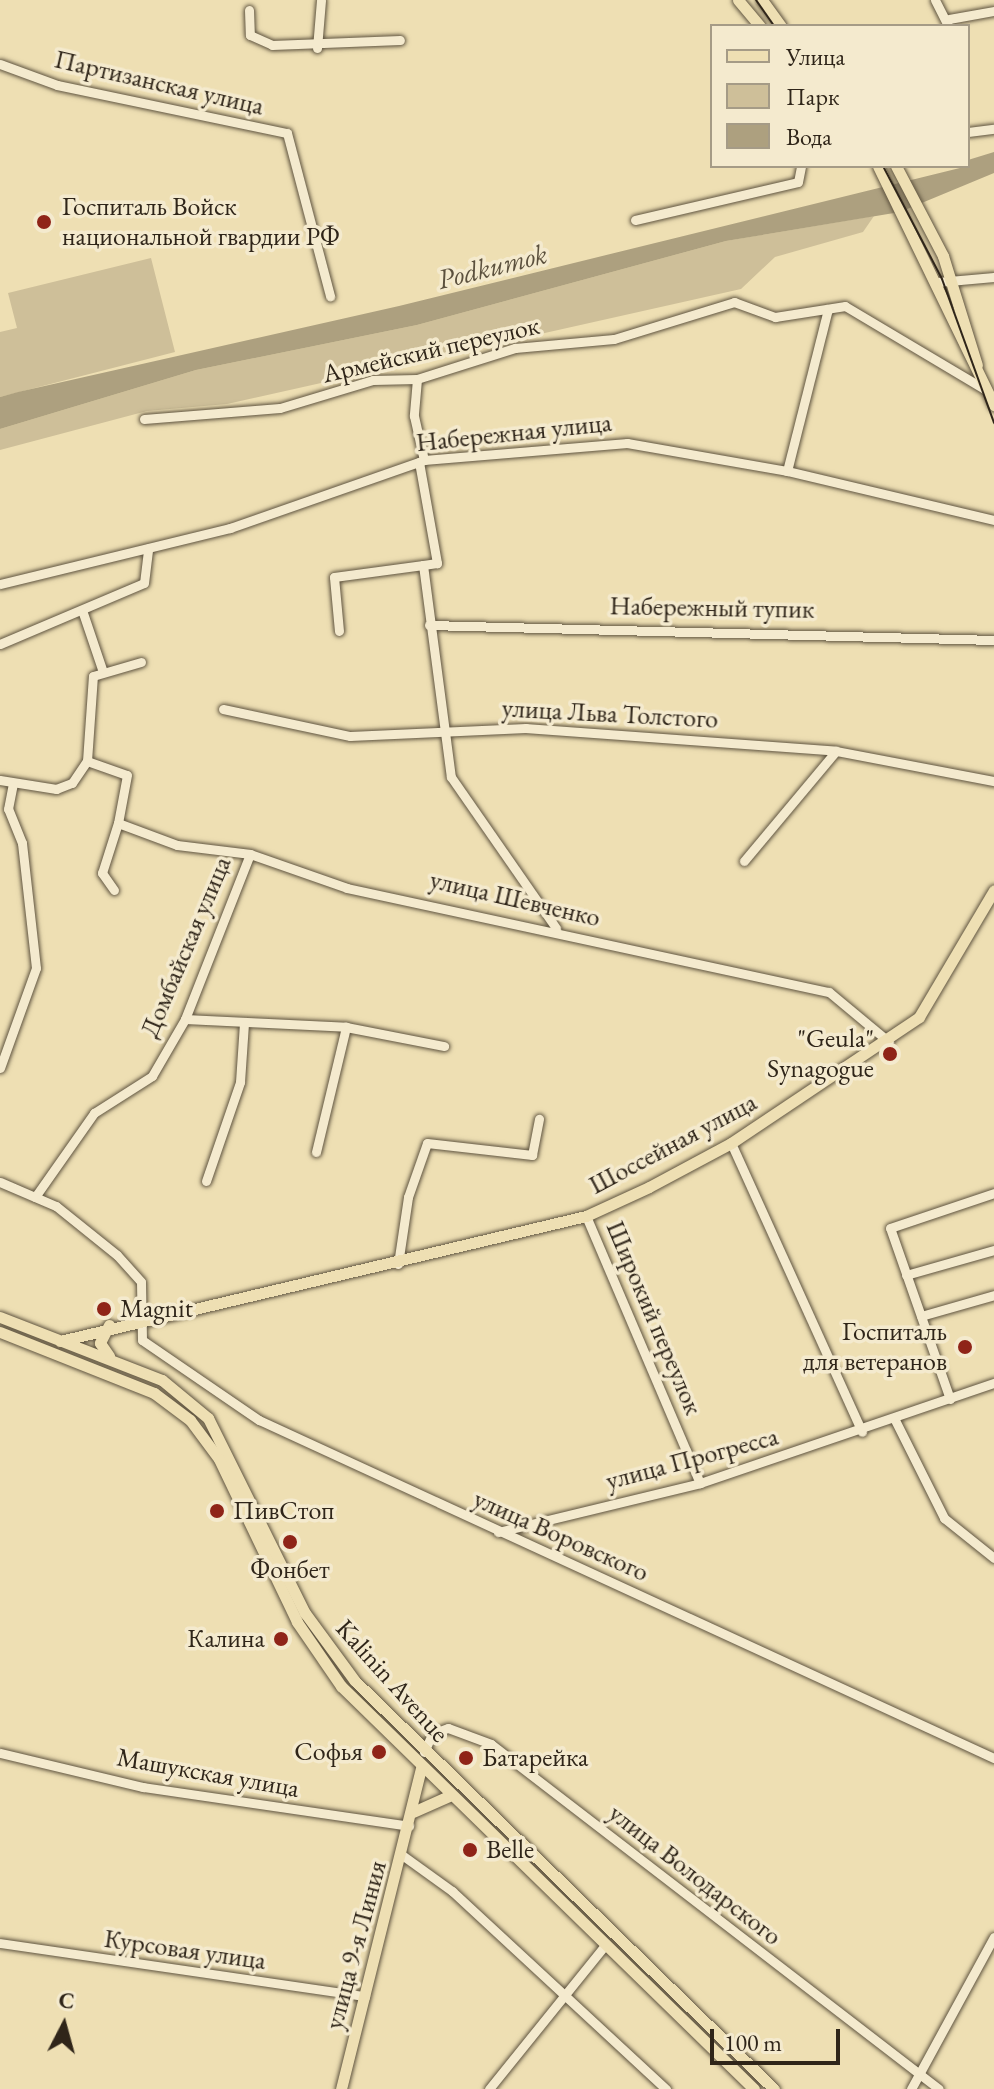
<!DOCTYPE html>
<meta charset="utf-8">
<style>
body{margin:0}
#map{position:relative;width:994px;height:2089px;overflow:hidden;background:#eedfb3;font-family:"EB Garamond",serif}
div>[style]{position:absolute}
.green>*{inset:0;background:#cebf99}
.water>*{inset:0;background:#ada07f}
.roads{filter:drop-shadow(0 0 2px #5f5440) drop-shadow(0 0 2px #5f5440)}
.minor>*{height:9px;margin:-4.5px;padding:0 4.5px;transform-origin:4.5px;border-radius:4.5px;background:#f4eace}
.major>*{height:11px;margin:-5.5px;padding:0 5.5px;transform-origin:5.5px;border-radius:5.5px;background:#eedfb3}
.tram>*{height:2px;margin:-1px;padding:0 1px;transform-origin:1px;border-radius:1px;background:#2f2519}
.dots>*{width:22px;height:22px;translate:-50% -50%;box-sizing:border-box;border:4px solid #f4eace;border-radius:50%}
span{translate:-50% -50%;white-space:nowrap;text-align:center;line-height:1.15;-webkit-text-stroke:7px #f4eace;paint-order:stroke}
.street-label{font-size:26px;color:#2f2519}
.poi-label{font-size:26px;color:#2f2519}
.left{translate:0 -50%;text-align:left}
.right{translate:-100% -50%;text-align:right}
.water-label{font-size:28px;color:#5b503d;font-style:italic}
.legend{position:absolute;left:710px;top:24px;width:260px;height:144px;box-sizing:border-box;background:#f4eace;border:2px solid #a59b86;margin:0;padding:10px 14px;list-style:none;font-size:24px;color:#2f2519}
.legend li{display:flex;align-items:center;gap:16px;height:40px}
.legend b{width:40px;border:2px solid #a59b86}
.north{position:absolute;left:24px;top:1985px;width:80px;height:80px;-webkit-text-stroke:6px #f4eace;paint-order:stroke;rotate:6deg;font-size:22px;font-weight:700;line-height:32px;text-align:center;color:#2f2519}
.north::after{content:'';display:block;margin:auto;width:28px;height:36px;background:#2f2519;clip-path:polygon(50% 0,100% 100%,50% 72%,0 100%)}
.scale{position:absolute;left:710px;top:2029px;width:130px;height:36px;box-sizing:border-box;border:4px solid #2f2519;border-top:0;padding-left:10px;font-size:24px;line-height:28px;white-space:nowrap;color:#2f2519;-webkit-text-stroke:6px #f4eace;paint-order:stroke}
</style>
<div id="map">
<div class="green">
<i style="clip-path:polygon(874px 216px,863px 232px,775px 257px,741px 289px,227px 404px,147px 411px,0 450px,0 429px,196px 370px,417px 325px,726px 241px)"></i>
<i style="clip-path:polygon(151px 258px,175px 352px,0 397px,0 332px,17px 328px,8px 293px)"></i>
</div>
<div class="water">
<i style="clip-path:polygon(994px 152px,994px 173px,900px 212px,726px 241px,417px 325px,196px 370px,0 429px,0 397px,18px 392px,399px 306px,968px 166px,968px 160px)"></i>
</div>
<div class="roads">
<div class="minor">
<i style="left:935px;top:0;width:29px;rotate:63deg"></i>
<i style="left:249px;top:10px;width:25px;rotate:88deg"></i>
<i style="left:250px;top:35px;width:24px;rotate:24deg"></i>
<i style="left:272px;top:45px;width:128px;rotate:-2.2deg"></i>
<i style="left:949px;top:19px;width:46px;rotate:-10.1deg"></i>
<i style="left:317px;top:48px;width:48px;rotate:-85.2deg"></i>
<i style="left:0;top:64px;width:61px;rotate:20.2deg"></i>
<i style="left:57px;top:85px;width:235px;rotate:11.8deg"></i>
<i style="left:287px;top:133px;width:169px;rotate:75.2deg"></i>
<i style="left:968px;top:132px;width:26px;rotate:-7deg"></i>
<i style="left:635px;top:220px;width:167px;rotate:-13.1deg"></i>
<i style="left:798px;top:182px;width:16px;rotate:-79deg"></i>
<i style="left:938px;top:282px;width:56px;rotate:-5.1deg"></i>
<i style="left:417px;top:379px;width:37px;rotate:95deg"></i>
<i style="left:414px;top:416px;width:45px;rotate:77.2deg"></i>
<i style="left:144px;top:419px;width:136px;rotate:-4.6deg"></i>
<i style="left:280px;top:408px;width:97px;rotate:-16.8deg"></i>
<i style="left:373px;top:380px;width:44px;rotate:-1.3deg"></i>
<i style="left:417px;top:379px;width:103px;rotate:-17.6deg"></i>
<i style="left:515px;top:348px;width:99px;rotate:-5.2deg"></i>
<i style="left:614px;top:339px;width:126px;rotate:-17.1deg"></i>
<i style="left:734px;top:302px;width:44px;rotate:20.1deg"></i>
<i style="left:775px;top:317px;width:71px;rotate:-8.9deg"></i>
<i style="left:845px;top:306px;width:162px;rotate:30.8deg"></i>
<i style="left:419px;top:462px;width:103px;rotate:79.9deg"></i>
<i style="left:437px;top:563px;width:14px;rotate:172deg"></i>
<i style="left:423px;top:565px;width:214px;rotate:82.5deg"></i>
<i style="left:451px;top:777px;width:184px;rotate:55.2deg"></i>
<i style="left:787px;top:471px;width:167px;rotate:-75.8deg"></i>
<i style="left:0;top:584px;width:237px;rotate:-13.7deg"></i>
<i style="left:230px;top:528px;width:206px;rotate:-19.3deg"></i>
<i style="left:424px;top:460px;width:204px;rotate:-4.8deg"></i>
<i style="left:627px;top:443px;width:162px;rotate:9.9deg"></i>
<i style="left:787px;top:471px;width:213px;rotate:13.3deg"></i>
<i style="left:82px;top:610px;width:65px;rotate:71.3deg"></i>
<i style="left:429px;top:625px;width:565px;rotate:1.52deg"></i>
<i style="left:339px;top:631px;width:54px;rotate:-95.3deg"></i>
<i style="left:334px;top:577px;width:90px;rotate:-7.7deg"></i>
<i style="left:0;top:644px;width:156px;rotate:-23deg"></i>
<i style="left:144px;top:583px;width:35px;rotate:-83deg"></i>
<i style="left:223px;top:709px;width:130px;rotate:12deg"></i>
<i style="left:350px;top:736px;width:176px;rotate:-2.6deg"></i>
<i style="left:526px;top:728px;width:311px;rotate:4.2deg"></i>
<i style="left:836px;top:751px;width:161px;rotate:10.8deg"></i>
<i style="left:87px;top:761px;width:85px;rotate:-86deg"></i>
<i style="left:93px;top:676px;width:50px;rotate:-16.3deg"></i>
<i style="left:0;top:780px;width:57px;rotate:9.1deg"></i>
<i style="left:56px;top:789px;width:17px;rotate:-21deg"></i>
<i style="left:72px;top:783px;width:27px;rotate:-56deg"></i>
<i style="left:87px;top:761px;width:42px;rotate:19.3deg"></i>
<i style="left:127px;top:775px;width:49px;rotate:100.6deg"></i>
<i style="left:118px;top:823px;width:63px;rotate:20.4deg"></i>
<i style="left:177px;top:845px;width:74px;rotate:7deg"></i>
<i style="left:250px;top:854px;width:103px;rotate:19.3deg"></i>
<i style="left:347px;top:888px;width:493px;rotate:12.2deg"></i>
<i style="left:829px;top:992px;width:78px;rotate:39.8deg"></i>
<i style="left:744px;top:861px;width:143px;rotate:-50.1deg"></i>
<i style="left:114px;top:890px;width:21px;rotate:-125deg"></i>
<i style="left:102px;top:873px;width:52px;rotate:-72.3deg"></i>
<i style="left:185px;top:1019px;width:161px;rotate:2.8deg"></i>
<i style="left:346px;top:1027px;width:100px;rotate:11deg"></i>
<i style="left:0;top:1068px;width:106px;rotate:-70.2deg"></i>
<i style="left:36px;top:968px;width:126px;rotate:-96.4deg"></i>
<i style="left:22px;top:843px;width:37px;rotate:-112deg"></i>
<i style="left:8px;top:809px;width:25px;rotate:-79deg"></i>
<i style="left:731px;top:1143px;width:317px;rotate:65.6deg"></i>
<i style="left:316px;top:1152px;width:129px;rotate:-76.5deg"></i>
<i style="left:206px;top:1181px;width:105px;rotate:-71deg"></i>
<i style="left:240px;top:1082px;width:59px;rotate:-86.1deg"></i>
<i style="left:0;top:1182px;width:61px;rotate:23.2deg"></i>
<i style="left:56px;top:1206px;width:78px;rotate:38.8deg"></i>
<i style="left:117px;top:1255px;width:36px;rotate:48deg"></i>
<i style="left:141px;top:1282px;width:58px;rotate:89deg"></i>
<i style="left:142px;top:1340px;width:142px;rotate:34.4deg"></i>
<i style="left:259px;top:1420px;width:809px;rotate:24.7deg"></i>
<i style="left:35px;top:1197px;width:103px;rotate:-54.9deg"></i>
<i style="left:94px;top:1113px;width:69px;rotate:-32.5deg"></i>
<i style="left:152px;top:1076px;width:66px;rotate:-59.9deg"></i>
<i style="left:185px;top:1019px;width:177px;rotate:-68.5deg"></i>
<i style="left:586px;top:1216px;width:290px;rotate:66.9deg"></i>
<i style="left:398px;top:1264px;width:68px;rotate:-81.5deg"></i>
<i style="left:408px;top:1197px;width:57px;rotate:-70.6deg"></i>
<i style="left:427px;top:1143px;width:106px;rotate:6.5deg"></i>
<i style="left:532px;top:1155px;width:37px;rotate:-79deg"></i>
<i style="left:906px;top:1275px;width:91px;rotate:-15.9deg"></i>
<i style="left:921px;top:1316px;width:76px;rotate:-16deg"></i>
<i style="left:950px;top:1399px;width:181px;rotate:-109.3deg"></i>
<i style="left:890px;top:1228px;width:110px;rotate:-18.6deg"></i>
<i style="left:895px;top:1420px;width:110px;rotate:63.4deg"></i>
<i style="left:944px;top:1518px;width:64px;rotate:38.7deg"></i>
<i style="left:498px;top:1532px;width:208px;rotate:-13.6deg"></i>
<i style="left:700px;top:1483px;width:311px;rotate:-18.8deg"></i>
<i style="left:424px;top:1752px;width:20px;rotate:-66deg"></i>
<i style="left:432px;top:1734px;width:17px;rotate:-21deg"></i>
<i style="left:448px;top:1728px;width:46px;rotate:20.4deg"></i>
<i style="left:491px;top:1744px;width:565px;rotate:37.6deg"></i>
<i style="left:0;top:1753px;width:147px;rotate:13.4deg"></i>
<i style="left:143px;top:1787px;width:269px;rotate:8.3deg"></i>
<i style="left:402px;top:1855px;width:62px;rotate:35.8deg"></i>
<i style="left:452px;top:1891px;width:292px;rotate:42.8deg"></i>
<i style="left:0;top:1943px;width:369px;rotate:8.3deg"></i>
<i style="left:489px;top:2089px;width:185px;rotate:-51.1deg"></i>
<i style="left:911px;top:2089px;width:173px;rotate:-61.4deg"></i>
</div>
<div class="major">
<i style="left:738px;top:0;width:34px;rotate:50deg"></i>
<i style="left:762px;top:0;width:32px;rotate:54deg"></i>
<i style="left:878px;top:166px;width:266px;rotate:64.1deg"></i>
<i style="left:896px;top:166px;width:102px;rotate:62.4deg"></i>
<i style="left:943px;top:256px;width:114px;rotate:72.7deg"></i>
<i style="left:0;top:1317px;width:174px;rotate:21.3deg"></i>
<i style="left:162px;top:1380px;width:60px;rotate:39.6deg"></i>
<i style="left:208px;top:1418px;width:218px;rotate:63.6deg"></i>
<i style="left:305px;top:1613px;width:84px;rotate:53.7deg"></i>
<i style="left:355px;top:1681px;width:585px;rotate:44.24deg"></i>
<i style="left:109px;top:1325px;width:20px;rotate:117deg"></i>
<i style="left:100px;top:1343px;width:16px;rotate:55deg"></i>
<i style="left:0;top:1332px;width:166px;rotate:21.6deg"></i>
<i style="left:154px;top:1393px;width:45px;rotate:36.9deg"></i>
<i style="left:190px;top:1420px;width:49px;rotate:53.4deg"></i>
<i style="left:219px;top:1459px;width:181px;rotate:64.4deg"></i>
<i style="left:297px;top:1622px;width:78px;rotate:55.5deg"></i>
<i style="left:341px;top:1686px;width:577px;rotate:44.3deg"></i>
<i style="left:60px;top:1341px;width:541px;rotate:-13.37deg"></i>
<i style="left:586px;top:1216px;width:69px;rotate:-24.7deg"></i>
<i style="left:649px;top:1187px;width:93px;rotate:-28.2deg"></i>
<i style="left:731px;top:1143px;width:226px;rotate:-33.8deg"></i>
<i style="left:919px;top:1017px;width:147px;rotate:-59.4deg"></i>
<i style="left:413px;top:1812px;width:39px;rotate:-24deg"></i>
<i style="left:341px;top:2089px;width:332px;rotate:-76deg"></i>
</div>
</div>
<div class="tram">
<i style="left:756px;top:0;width:32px;rotate:55deg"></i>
<i style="left:883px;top:166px;width:127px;rotate:62.4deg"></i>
<i style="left:942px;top:279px;width:153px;rotate:70.1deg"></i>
</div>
<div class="dots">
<i style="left:44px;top:222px;background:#8f2418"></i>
<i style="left:890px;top:1054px;background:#8f2418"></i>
<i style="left:104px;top:1309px;background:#8f2418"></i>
<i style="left:965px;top:1347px;background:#8f2418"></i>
<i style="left:217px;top:1511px;background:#8f2418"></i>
<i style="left:290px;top:1542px;background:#8f2418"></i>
<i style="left:281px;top:1639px;background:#8f2418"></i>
<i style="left:379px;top:1752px;background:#8f2418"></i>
<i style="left:466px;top:1758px;background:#8f2418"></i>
<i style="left:470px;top:1850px;background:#8f2418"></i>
</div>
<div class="street-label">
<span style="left:159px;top:83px;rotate:13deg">Партизанская улица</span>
<span style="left:431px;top:350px;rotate:-13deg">Армейский переулок</span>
<span style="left:514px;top:433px;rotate:-6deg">Набережная улица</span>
<span style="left:712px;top:608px;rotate:1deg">Набережный тупик</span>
<span style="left:610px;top:714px;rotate:3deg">улица Льва Толстого</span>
<span style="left:515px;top:899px;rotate:13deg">улица Шевченко</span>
<span style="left:186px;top:947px;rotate:-67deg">Домбайская улица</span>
<span style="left:673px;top:1144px;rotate:-28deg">Шоссейная улица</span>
<span style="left:654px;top:1318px;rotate:67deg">Широкий переулок</span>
<span style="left:692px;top:1459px;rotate:-15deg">улица Прогресса</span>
<span style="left:561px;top:1536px;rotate:24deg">улица Воровского</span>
<span style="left:392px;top:1681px;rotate:48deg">Kalinin Avenue</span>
<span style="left:208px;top:1773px;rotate:10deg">Машукская улица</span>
<span style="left:695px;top:1875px;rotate:38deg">улица Володарского</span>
<span style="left:356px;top:1945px;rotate:-75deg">улица 9-я Линия</span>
<span style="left:185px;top:1950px;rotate:8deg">Курсовая улица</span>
</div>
<div class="poi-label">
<span class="left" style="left:62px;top:222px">Госпиталь Войск<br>национальной гвардии РФ</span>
<span class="right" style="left:874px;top:1054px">"Geula"<br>Synagogue</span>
<span class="left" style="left:120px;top:1309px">Magnit</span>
<span class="right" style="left:947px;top:1347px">Госпиталь<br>для ветеранов</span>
<span class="left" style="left:233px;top:1511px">ПивСтоп</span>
<span style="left:290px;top:1570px">Фонбет</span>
<span class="right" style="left:265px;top:1639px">Калина</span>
<span class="right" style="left:363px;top:1752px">Софья</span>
<span class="left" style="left:482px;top:1758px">Батарейка</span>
<span class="left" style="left:486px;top:1850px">Belle</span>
</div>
<div class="water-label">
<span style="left:492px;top:266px;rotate:-14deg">Podkumok</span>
</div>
<ul class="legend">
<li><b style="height:10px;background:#eedfb3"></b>Улица</li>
<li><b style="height:22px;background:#cebf99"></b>Парк</li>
<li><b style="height:22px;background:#ada07f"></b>Вода</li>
</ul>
<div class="north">С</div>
<div class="scale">100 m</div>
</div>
